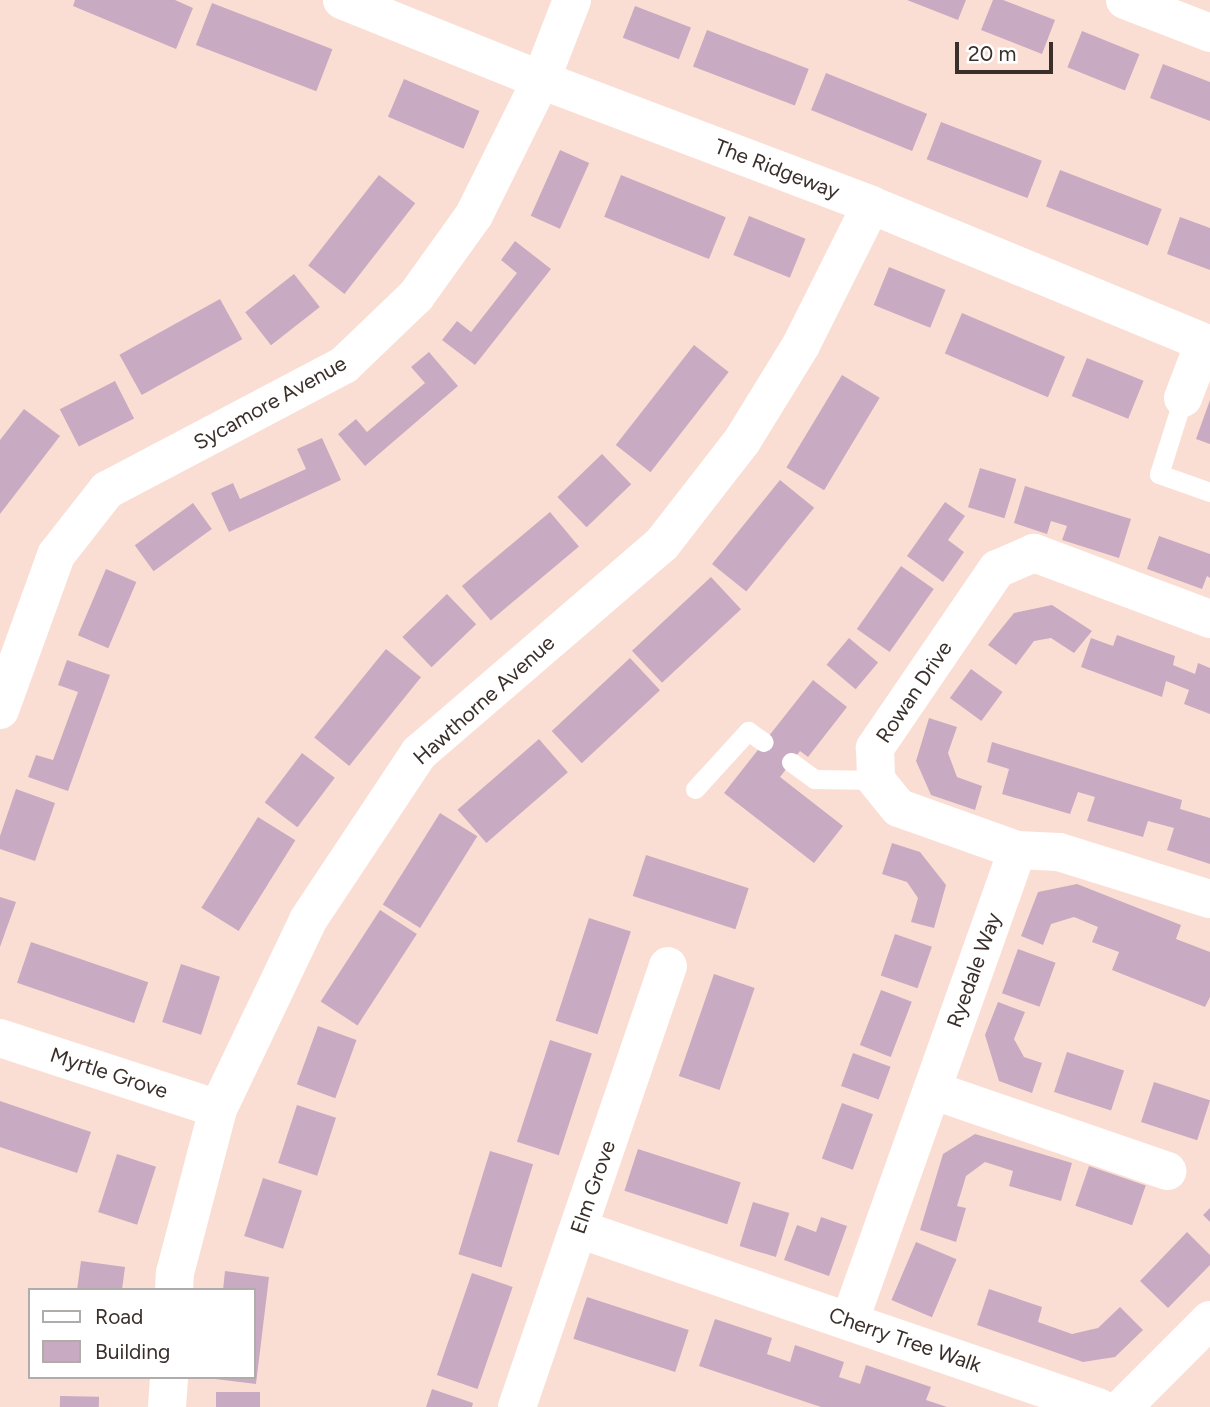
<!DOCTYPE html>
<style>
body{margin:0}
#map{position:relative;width:1210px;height:1407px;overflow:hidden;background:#fbded3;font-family:Figtree,sans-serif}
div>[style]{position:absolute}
.building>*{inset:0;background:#c8abc2;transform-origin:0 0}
.lane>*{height:19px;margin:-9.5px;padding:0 9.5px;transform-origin:9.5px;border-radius:9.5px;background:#fff}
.street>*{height:38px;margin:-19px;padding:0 19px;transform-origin:19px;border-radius:19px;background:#fff}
span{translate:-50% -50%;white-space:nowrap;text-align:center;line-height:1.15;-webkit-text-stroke:7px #fff;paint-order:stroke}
.street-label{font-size:21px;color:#3a2f2b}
.legend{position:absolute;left:28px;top:1288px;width:228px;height:91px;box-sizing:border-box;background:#fff;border:2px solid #b0acaa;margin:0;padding:9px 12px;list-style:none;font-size:21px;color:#3a2f2b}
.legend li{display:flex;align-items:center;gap:14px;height:35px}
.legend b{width:35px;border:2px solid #b0acaa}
.scale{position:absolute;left:955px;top:42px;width:98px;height:32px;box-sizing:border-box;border:4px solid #3a2f2b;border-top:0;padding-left:9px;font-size:21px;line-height:24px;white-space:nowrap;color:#3a2f2b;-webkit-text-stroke:5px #fff;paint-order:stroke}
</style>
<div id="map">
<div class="building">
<i style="clip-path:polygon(75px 0,175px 0,193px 8px,176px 49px,73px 6px)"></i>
<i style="clip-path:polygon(907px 0,966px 0,958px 20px)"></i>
<i style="clip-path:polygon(993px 0,1003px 0,1055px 20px,1042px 54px,981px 30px)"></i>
<i style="left:212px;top:3px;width:129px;height:45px;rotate:21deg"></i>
<i style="left:635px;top:6px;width:60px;height:34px;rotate:21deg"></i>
<i style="left:707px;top:30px;width:109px;height:39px;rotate:21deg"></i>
<i style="left:1082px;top:31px;width:62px;height:39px;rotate:22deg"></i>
<i style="clip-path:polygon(1163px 64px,1210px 82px,1210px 121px,1150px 98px)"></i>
<i style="left:826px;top:73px;width:109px;height:40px;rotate:22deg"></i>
<i style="left:404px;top:79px;width:82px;height:41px;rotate:23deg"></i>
<i style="left:941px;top:122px;width:108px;height:40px;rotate:21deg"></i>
<i style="left:560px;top:150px;width:32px;height:72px;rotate:24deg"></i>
<i style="left:1060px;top:170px;width:109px;height:39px;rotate:21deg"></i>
<i style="left:379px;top:175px;width:46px;height:115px;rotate:38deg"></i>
<i style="left:621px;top:175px;width:113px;height:45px;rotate:22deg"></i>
<i style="left:749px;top:216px;width:61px;height:42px;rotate:22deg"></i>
<i style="clip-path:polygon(1180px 217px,1210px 228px,1210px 270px,1167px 254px)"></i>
<i style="clip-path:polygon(515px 241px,551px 269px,475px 365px,442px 340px,457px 321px,471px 332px,517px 273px,501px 260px)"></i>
<i style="left:889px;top:267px;width:61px;height:41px;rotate:22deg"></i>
<i style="left:294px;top:274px;width:42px;height:62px;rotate:52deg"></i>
<i style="left:220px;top:299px;width:46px;height:115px;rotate:61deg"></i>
<i style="left:962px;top:313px;width:112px;height:44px;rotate:23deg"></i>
<i style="left:694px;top:345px;width:44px;height:127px;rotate:38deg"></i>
<i style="clip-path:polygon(429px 352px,458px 386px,365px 466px,338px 434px,356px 419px,367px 432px,425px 383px,411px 367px)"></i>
<i style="left:1087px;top:358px;width:61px;height:41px;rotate:22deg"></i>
<i style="left:842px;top:375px;width:44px;height:108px;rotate:31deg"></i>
<i style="left:115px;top:381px;width:42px;height:62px;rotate:63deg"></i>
<i style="clip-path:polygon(1210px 400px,1210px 444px,1196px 439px)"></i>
<i style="clip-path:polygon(24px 409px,60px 436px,0 514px,0 440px)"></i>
<i style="clip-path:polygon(322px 438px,341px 480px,229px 532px,211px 493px,233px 483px,240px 499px,306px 469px,297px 449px)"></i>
<i style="left:602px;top:454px;width:42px;height:62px;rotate:46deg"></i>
<i style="left:980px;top:468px;width:38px;height:41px;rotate:17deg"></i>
<i style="left:780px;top:480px;width:44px;height:108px;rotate:39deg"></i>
<i style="clip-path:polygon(1025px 486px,1131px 519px,1119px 558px,1062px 540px,1067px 526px,1051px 521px,1047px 534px,1014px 523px)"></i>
<i style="clip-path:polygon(945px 502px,965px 516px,948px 540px,964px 552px,943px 582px,907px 556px)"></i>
<i style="left:193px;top:503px;width:32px;height:72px;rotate:54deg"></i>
<i style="left:550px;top:512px;width:45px;height:115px;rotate:50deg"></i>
<i style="clip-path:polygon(1159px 536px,1210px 554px,1210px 578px,1207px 576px,1202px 589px,1147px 569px)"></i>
<i style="left:901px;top:566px;width:40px;height:77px;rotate:35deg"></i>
<i style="left:106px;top:569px;width:33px;height:72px;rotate:23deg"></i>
<i style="left:711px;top:577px;width:44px;height:108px;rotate:47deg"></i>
<i style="left:447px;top:594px;width:42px;height:62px;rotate:46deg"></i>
<i style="clip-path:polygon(1052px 605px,1092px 631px,1074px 653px,1051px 638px,1034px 641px,1016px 665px,988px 645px,1014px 613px)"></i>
<i style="clip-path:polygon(1117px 635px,1175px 656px,1173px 665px,1195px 674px,1198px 663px,1210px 668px,1210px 714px,1184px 704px,1189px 690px,1166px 681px,1162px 697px,1081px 667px,1091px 638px,1113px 646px)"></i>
<i style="left:849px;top:638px;width:38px;height:35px;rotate:40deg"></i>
<i style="left:386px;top:649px;width:45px;height:114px;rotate:39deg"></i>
<i style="left:630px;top:658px;width:44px;height:107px;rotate:47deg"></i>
<i style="clip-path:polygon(67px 660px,110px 675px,68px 791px,28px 777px,36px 755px,53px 760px,78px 692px,58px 685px)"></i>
<i style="left:971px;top:669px;width:39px;height:36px;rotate:36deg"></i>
<i style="clip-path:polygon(813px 680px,847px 707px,808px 757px,800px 751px,780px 777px,843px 826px,814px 863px,724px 793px)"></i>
<i style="clip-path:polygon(929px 718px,957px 727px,948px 753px,957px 777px,982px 786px,975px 810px,931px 795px,916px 761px)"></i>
<i style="left:539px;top:739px;width:44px;height:108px;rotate:49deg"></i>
<i style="clip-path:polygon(992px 742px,1182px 800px,1180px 809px,1210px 818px,1210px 864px,1167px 850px,1174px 828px,1148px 821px,1143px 837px,1087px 821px,1095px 797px,1078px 792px,1070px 814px,1002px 794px,1009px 769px,987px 762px)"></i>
<i style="left:302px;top:753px;width:41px;height:62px;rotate:37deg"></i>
<i style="clip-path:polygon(16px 789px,55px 803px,35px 861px,0 849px,0 836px)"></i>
<i style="left:440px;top:813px;width:44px;height:108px;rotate:32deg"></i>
<i style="left:258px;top:817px;width:44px;height:107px;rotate:32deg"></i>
<i style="clip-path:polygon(892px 843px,920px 852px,946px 885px,934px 928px,911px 922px,918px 898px,907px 882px,882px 874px)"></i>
<i style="left:646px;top:855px;width:108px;height:43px;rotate:18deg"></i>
<i style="clip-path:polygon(1077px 884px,1181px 925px,1176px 939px,1210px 952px,1210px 997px,1205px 1007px,1112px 970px,1119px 952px,1092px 942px,1098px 927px,1074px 917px,1051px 924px,1043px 945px,1021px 936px,1038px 892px)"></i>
<i style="clip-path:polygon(0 897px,16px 902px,0 947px)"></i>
<i style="left:380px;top:910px;width:44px;height:109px;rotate:33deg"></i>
<i style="left:589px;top:918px;width:44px;height:108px;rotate:18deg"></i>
<i style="left:895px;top:934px;width:39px;height:44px;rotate:19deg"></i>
<i style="left:31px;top:942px;width:124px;height:43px;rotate:19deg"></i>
<i style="left:1018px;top:949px;width:40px;height:47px;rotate:20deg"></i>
<i style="left:181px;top:964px;width:41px;height:61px;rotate:18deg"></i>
<i style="left:714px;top:974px;width:43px;height:108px;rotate:19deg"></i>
<i style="left:881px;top:990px;width:33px;height:59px;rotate:21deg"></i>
<i style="clip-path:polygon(998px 1002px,1025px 1012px,1014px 1039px,1024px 1057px,1042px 1063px,1032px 1093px,999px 1081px,985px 1035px)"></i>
<i style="left:318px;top:1026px;width:41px;height:62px;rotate:20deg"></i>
<i style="left:550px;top:1040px;width:44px;height:107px;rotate:18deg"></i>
<i style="left:1067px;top:1052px;width:60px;height:42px;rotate:18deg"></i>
<i style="left:853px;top:1053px;width:40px;height:35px;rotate:20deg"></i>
<i style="left:1154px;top:1082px;width:59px;height:42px;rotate:18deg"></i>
<i style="clip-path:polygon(0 1101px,91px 1132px,77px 1173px,0 1147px)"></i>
<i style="left:842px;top:1103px;width:33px;height:59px;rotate:20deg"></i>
<i style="left:297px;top:1105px;width:41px;height:61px;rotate:18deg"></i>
<i style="clip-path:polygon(975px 1134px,1072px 1163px,1061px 1201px,1009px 1186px,1013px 1171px,985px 1162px,966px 1176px,957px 1206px,966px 1208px,956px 1242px,920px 1230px,943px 1154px)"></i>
<i style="left:638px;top:1149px;width:108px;height:44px;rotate:18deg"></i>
<i style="left:490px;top:1151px;width:45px;height:108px;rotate:17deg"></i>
<i style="left:117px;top:1154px;width:41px;height:61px;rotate:18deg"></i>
<i style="left:1089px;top:1166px;width:60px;height:42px;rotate:19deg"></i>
<i style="left:263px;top:1178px;width:41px;height:61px;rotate:18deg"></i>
<i style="left:753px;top:1202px;width:38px;height:46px;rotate:17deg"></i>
<i style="clip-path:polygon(1210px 1208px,1210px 1222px,1203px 1215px)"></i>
<i style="clip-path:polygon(821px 1217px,847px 1226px,829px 1276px,784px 1260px,797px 1225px,816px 1232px)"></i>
<i style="clip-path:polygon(1187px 1232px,1210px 1255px,1210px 1265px,1168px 1308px,1140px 1281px)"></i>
<i style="left:916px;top:1242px;width:44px;height:63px;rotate:23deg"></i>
<i style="clip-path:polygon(81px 1261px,125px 1267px,122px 1290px,77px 1290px)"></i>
<i style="clip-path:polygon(225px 1271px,269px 1277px,256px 1384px,215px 1379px,254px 1377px,254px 1290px,223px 1290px)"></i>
<i style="left:472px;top:1273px;width:43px;height:108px;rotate:19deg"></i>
<i style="clip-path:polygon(989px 1289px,1042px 1307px,1038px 1322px,1072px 1334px,1098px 1328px,1120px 1307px,1143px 1330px,1115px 1357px,1083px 1362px,977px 1325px)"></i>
<i style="left:587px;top:1297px;width:107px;height:44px;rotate:18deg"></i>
<i style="clip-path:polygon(715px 1319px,772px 1338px,767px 1354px,790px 1362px,795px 1345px,844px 1362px,839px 1377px,860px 1384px,866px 1365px,931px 1387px,926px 1400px,947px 1407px,821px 1407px,699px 1366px)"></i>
<i style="clip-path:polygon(432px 1389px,473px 1403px,472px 1407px,426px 1407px)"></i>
<i style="left:216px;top:1392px;width:44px;height:15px"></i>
<i style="left:60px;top:1396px;width:39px;height:11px;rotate:1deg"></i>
</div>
<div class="lane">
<i style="left:1183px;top:398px;width:80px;rotate:107.5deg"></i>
<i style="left:1159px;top:474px;width:54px;rotate:19.4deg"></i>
<i style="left:791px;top:762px;width:29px;rotate:36deg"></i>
<i style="left:814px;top:779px;width:62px;rotate:0.9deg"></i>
<i style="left:695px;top:789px;width:79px;rotate:-47.6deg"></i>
<i style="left:748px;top:731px;width:19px;rotate:35deg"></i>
</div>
<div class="street">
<i style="left:342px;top:0;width:214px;rotate:21.9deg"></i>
<i style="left:541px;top:80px;width:353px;rotate:20.7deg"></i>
<i style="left:871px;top:205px;width:367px;rotate:22.4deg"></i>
<i style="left:1125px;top:0;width:91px;rotate:21.2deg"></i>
<i style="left:1183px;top:398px;width:59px;rotate:-69.1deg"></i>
<i style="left:1210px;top:619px;width:188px;rotate:-159.4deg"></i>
<i style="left:1034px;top:553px;width:40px;rotate:156.6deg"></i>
<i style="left:997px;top:569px;width:217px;rotate:124.3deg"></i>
<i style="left:875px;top:748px;width:32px;rotate:88deg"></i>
<i style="left:876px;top:780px;width:36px;rotate:51deg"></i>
<i style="left:899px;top:808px;width:125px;rotate:19.6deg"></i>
<i style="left:1017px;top:850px;width:42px;rotate:2.7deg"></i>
<i style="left:1059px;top:852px;width:158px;rotate:17.3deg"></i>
<i style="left:0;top:710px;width:165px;rotate:-70.1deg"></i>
<i style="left:56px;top:555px;width:83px;rotate:-51.9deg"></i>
<i style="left:107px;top:490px;width:268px;rotate:-27.8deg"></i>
<i style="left:344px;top:365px;width:100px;rotate:-43.8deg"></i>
<i style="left:416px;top:296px;width:100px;rotate:-54.4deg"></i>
<i style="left:474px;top:215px;width:151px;rotate:-63.6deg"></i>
<i style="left:541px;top:80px;width:86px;rotate:-68.8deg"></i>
<i style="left:0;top:1038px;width:229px;rotate:18deg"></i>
<i style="left:932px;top:1090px;width:249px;rotate:19deg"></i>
<i style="left:579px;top:1229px;width:549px;rotate:18.93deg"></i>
<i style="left:174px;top:1290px;width:17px;rotate:-87deg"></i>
<i style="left:175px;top:1273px;width:170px;rotate:-75.3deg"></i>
<i style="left:218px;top:1109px;width:209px;rotate:-64.5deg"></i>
<i style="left:308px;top:920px;width:201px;rotate:-56.4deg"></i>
<i style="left:419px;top:753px;width:321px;rotate:-40.7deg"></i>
<i style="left:662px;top:544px;width:130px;rotate:-52.2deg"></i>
<i style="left:742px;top:441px;width:113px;rotate:-58.4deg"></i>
<i style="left:801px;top:345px;width:157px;rotate:-63.4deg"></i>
<i style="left:850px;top:1320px;width:499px;rotate:-70.4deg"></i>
<i style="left:167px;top:1407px;width:30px;rotate:-86deg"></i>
<i style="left:517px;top:1407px;width:466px;rotate:-71.1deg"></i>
<i style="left:1123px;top:1407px;width:123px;rotate:-45deg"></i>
</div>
<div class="street-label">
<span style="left:777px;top:169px;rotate:21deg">The Ridgeway</span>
<span style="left:270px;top:403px;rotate:-29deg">Sycamore Avenue</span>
<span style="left:914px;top:692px;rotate:-56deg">Rowan Drive</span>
<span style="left:484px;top:700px;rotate:-42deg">Hawthorne Avenue</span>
<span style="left:974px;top:970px;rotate:-70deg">Ryedale Way</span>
<span style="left:109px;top:1073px;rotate:18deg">Myrtle Grove</span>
<span style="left:593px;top:1187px;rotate:-71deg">Elm Grove</span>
<span style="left:905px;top:1340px;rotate:19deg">Cherry Tree Walk</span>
</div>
<ul class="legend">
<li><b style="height:9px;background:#fff"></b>Road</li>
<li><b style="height:19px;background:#c8abc2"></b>Building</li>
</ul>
<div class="scale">20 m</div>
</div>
